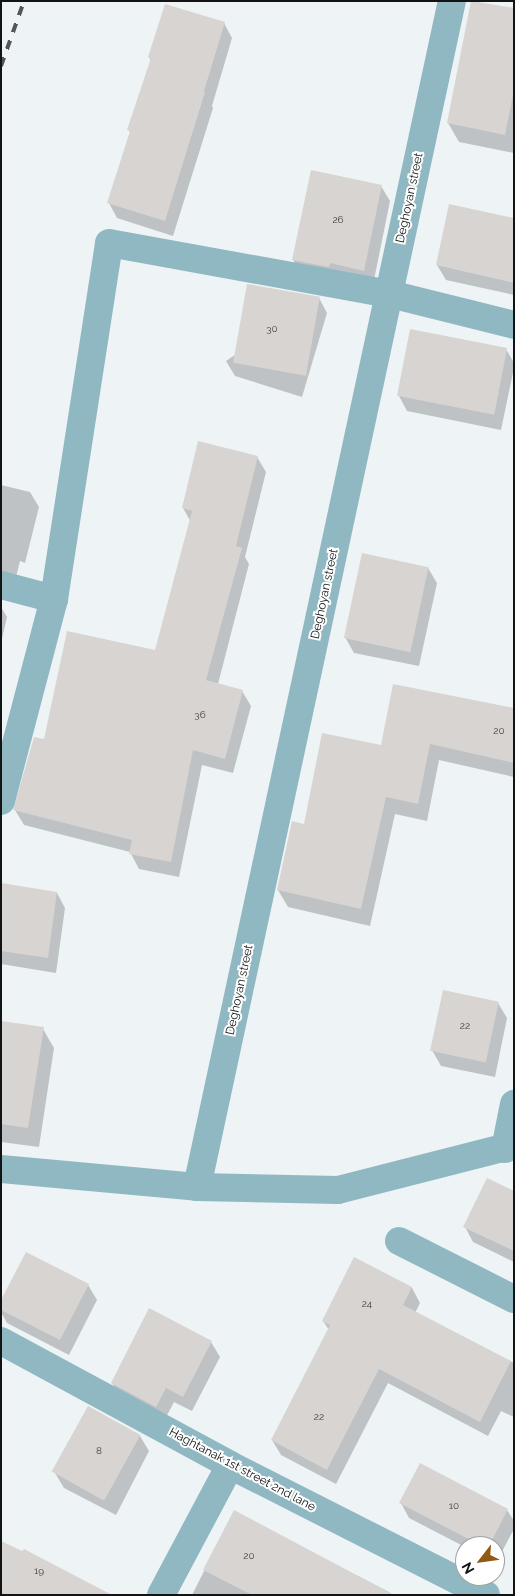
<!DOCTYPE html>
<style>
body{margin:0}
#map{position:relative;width:515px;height:1596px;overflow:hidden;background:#eef3f5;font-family:Raleway,sans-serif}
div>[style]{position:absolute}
.shadow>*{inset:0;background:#0003}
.building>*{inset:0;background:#d7d4d1;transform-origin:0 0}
.street>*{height:28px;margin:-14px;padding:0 14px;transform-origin:14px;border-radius:14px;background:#90b8c3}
.rail>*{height:4px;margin-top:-2px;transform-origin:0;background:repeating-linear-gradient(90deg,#535657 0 9px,transparent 0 18px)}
span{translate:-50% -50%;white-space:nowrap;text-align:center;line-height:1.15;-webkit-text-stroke:4px #fff;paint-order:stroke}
.number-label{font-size:10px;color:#424343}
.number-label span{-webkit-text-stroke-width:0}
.street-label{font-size:12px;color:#111314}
.frame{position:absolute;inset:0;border:2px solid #111314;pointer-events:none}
.north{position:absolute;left:455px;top:1536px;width:50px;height:50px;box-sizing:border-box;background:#fff;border:1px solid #a0a1a1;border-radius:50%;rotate:240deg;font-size:14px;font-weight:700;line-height:20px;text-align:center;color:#111314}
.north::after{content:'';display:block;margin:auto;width:18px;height:22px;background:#915912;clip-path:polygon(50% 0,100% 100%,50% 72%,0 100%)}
</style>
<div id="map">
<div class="shadow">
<i style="clip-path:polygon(514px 10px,514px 153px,459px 142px,448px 123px)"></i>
<i style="clip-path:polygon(224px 23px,232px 38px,212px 106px,213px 108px,173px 236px,117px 218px,109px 203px,131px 134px,128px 129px,151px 61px,149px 57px)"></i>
<i style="clip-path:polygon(381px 186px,390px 201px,373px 285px,302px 275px,293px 260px)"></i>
<i style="clip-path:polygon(514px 219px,514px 295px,446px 280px,437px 265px)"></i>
<i style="clip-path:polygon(319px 298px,327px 313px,302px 397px,235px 376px,226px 361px)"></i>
<i style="clip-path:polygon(506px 349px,514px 363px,514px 368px,501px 430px,407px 411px,399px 396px)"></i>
<i style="clip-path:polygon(257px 457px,266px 472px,245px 557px,249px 564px,218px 684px,242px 691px,251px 706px,233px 773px,202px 765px,179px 877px,139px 869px,130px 852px,24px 825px,15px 810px,45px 741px,156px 652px,191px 522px,183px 508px)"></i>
<i style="clip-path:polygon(1px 485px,30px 492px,39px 507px,25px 563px,20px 561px,14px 585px,1px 587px)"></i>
<i style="clip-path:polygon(428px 568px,437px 583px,419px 666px,354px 653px,345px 637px)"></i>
<i style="clip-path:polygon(1px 607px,7px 617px,1px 643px)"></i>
<i style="clip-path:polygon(514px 710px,514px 777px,439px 760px,427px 821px,395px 814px,370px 926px,288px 907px,278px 890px,305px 826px,382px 746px)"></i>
<i style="clip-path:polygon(1px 884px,57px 893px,65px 908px,56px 973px,1px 964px)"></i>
<i style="clip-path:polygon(498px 1003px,507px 1018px,495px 1077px,441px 1066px,432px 1050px)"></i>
<i style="clip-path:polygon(1px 1022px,43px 1029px,54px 1048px,39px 1147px,1px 1142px)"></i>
<i style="clip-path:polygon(514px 1193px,514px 1262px,473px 1242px,465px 1227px)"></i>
<i style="clip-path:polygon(355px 1259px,412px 1288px,420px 1303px,415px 1313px,514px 1363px,514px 1417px,501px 1411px,488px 1436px,388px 1383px,336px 1484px,281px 1455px,272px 1440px,329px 1330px,323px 1321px)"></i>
<i style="clip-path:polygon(88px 1285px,97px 1300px,69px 1355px,7px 1323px,1px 1312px,1px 1302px)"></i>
<i style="clip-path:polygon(211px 1342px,220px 1357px,192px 1411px,174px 1402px,164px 1421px,121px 1398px,112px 1383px)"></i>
<i style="clip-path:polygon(140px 1436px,149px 1451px,116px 1515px,64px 1488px,55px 1473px)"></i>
<i style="clip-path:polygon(401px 1503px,507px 1510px,514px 1521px,514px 1529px,496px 1563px,495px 1546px,465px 1547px,409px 1518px)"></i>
<i style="clip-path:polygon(234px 1512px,389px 1592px,391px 1595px,192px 1595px)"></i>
</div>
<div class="building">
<i style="clip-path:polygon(471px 1px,514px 8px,514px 90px,505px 135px,447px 123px)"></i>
<i style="clip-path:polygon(165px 4px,225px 22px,204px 91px,205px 92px,165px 221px,107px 203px,130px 131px,127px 130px,151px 58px,148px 57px)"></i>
<i style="clip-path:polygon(311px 170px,382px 185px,364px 271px,330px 263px,329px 267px,292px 260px)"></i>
<i style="clip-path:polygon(449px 204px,514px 218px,514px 283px,436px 265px)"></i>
<i style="left:247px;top:284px;width:74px;height:80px;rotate:10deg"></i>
<i style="left:410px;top:329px;width:99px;height:68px;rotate:11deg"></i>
<i style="clip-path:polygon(198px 441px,258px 456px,236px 546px,242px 548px,206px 680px,243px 690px,225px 759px,193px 750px,171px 862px,129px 854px,132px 840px,13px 810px,34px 737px,44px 739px,67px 631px,155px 650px,192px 511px,182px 508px)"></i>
<i style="left:362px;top:553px;width:68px;height:87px;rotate:12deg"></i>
<i style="clip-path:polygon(393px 684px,514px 708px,514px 763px,430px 744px,418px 804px,386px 797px,361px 909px,277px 890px,292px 821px,304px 824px,322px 733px,381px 745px)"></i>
<i style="clip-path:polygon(1px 883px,57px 892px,48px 958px,1px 951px)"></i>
<i style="left:443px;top:990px;width:57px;height:62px;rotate:12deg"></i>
<i style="clip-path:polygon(1px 1021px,44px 1027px,28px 1128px,1px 1124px)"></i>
<i style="clip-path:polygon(487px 1178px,514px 1191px,514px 1251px,463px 1227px)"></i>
<i style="clip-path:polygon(26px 1252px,89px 1284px,60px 1340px,1px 1310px,1px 1300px)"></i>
<i style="clip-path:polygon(354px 1257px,412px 1287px,403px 1305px,511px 1361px,480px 1422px,379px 1369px,327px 1470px,271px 1440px,330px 1325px,322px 1321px)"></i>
<i style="clip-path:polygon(149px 1308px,212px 1341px,183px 1397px,166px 1388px,156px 1407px,111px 1383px)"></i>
<i style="left:88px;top:1406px;width:60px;height:75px;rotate:29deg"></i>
<i style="clip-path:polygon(420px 1463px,508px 1509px,489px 1546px,482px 1546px,399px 1503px)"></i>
<i style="clip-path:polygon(234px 1510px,394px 1595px,252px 1595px,203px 1570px)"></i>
<i style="clip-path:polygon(1px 1541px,22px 1551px,24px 1549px,112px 1595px,1px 1595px)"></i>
</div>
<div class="street">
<i style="left:1px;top:585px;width:55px;rotate:14.8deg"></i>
<i style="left:1px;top:801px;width:209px;rotate:-75.3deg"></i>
<i style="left:54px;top:599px;width:360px;rotate:-81.2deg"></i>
<i style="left:109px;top:243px;width:286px;rotate:10.3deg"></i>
<i style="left:390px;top:294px;width:128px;rotate:14deg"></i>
<i style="left:505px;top:1149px;width:46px;rotate:-78.7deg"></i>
<i style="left:1px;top:1169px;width:197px;rotate:5.2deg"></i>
<i style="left:197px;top:1187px;width:141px;rotate:1.2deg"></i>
<i style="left:338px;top:1190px;width:182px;rotate:-14.3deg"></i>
<i style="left:197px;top:1187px;width:1213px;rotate:-77.87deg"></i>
<i style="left:399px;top:1241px;width:129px;rotate:26.8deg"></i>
<i style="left:1px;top:1341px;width:260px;rotate:28.4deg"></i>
<i style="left:230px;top:1465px;width:287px;rotate:26.9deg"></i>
<i style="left:161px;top:1595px;width:147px;rotate:-62deg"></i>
</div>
<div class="rail">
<i style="left:1px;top:66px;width:69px;rotate:-70.5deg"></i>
</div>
<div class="number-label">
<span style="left:338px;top:220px">26</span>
<span style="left:272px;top:329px">30</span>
<span style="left:200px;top:715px">36</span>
<span style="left:499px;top:731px">20</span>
<span style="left:465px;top:1026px">22</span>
<span style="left:367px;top:1304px">24</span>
<span style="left:319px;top:1417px">22</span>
<span style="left:99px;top:1451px">8</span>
<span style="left:454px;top:1506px">10</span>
<span style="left:249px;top:1556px">20</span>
<span style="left:39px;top:1571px">19</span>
</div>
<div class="street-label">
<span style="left:410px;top:198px;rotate:-78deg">Deghoyan street</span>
<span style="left:325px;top:594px;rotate:-78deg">Deghoyan street</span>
<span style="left:240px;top:990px;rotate:-78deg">Deghoyan street</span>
<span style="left:242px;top:1470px;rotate:28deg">Haghtanak 1st street 2nd lane</span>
</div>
<div class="frame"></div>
<div class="north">N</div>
</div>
